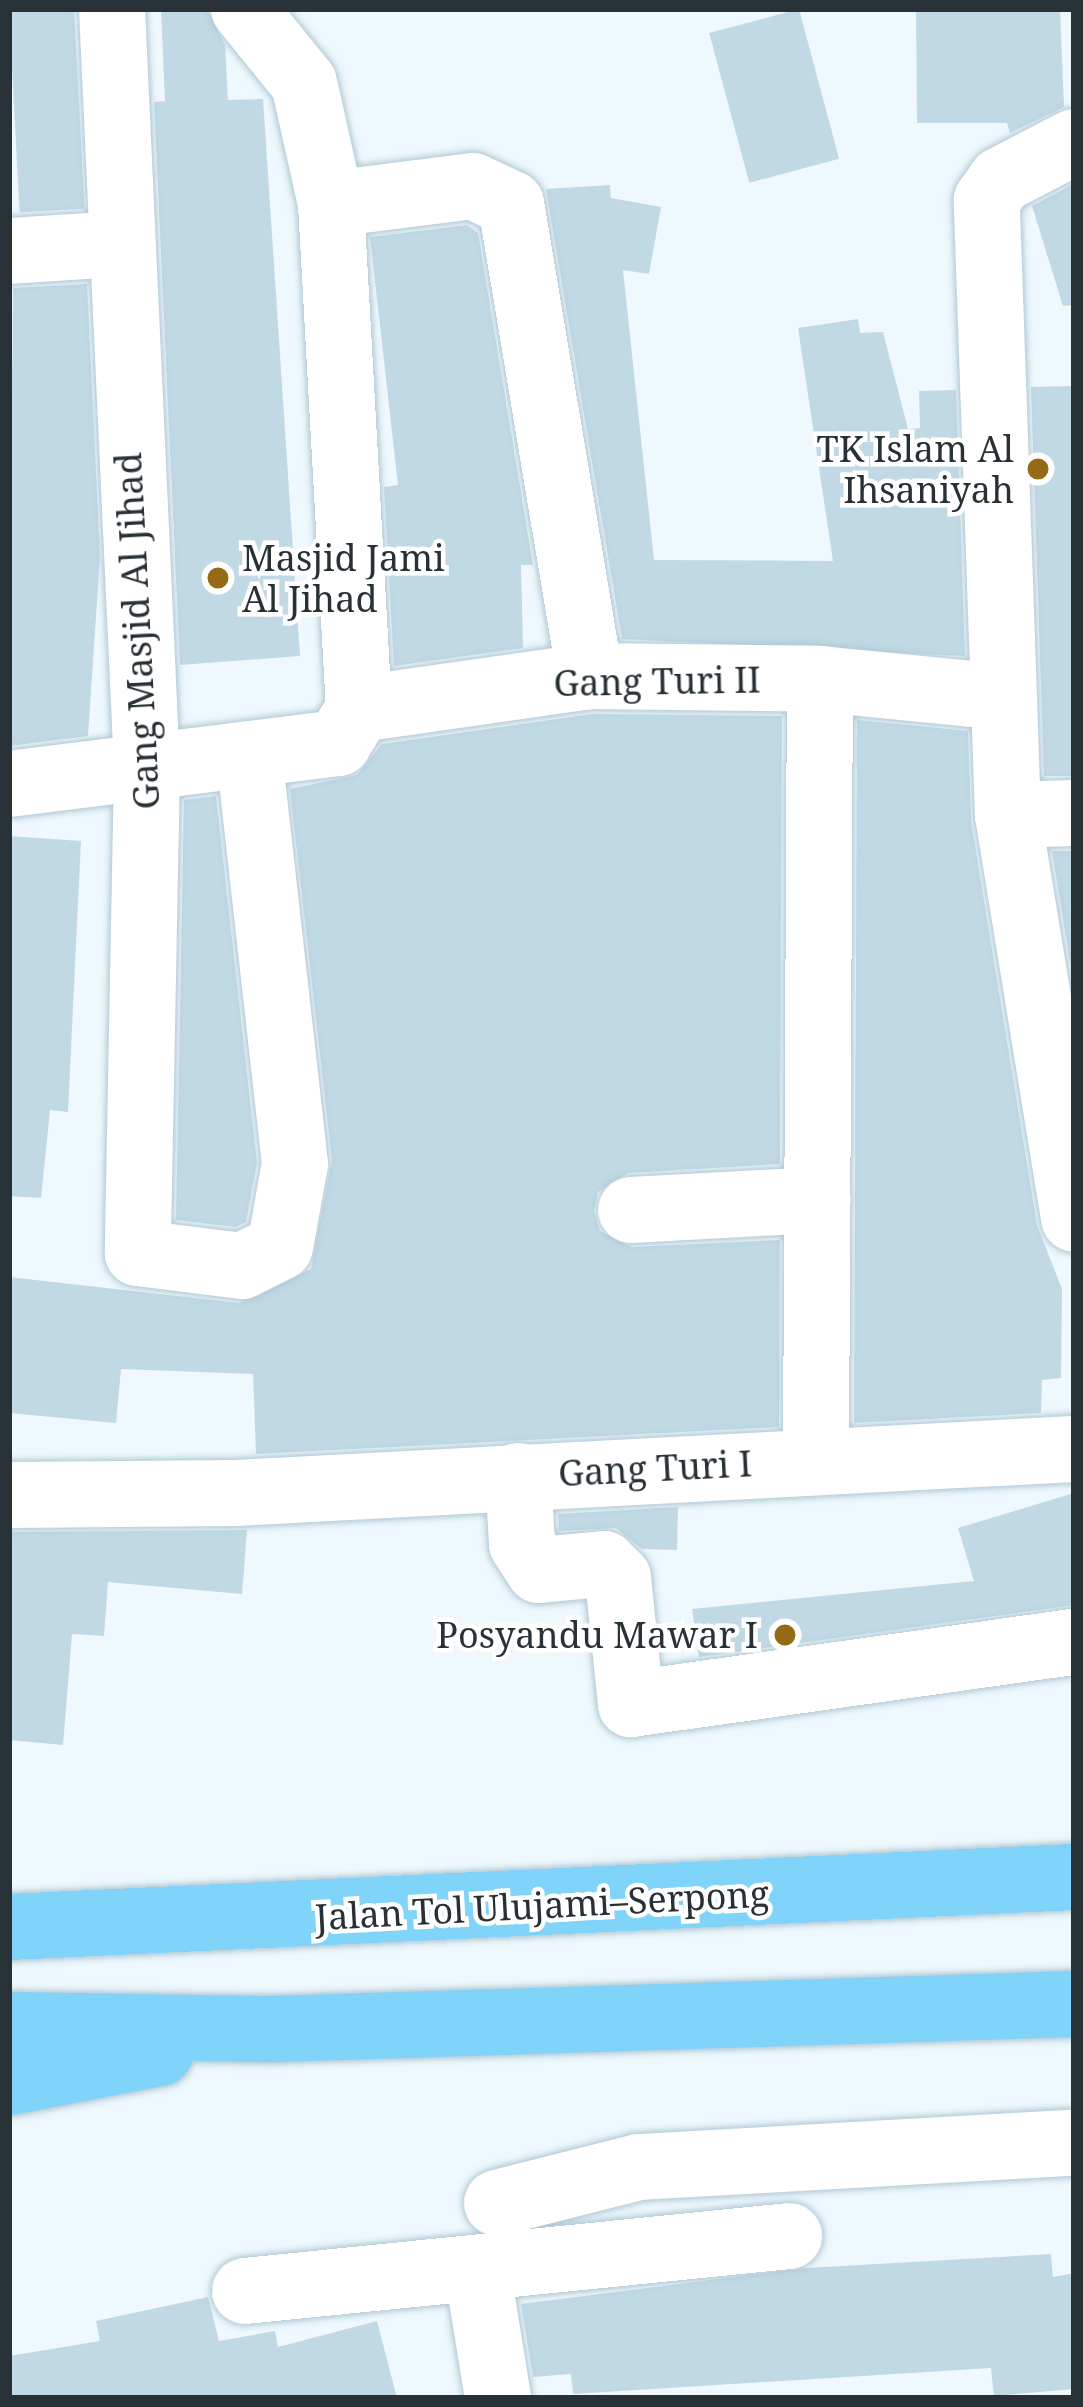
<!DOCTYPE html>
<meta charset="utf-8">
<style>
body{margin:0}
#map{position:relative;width:1083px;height:2407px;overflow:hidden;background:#eef8fd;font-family:"Noto Serif",serif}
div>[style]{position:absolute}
.building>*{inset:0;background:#c1d9e5;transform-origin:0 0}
.roads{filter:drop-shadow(0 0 3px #b1c8d4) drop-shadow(0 0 3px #b1c8d4)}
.minor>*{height:66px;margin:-33px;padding:0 33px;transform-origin:33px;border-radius:33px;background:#fff}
.highway>*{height:66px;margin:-33px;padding:0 33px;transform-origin:33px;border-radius:33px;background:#80d3f9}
.dots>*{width:33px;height:33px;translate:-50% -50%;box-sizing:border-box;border:6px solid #fff;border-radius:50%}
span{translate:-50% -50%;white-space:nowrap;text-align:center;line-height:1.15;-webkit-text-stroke:9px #fff;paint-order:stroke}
.poi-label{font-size:36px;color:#283136}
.right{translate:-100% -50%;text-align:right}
.left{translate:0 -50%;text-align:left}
.street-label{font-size:36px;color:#283136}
.frame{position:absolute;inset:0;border:12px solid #283136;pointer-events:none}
</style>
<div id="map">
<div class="building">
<i style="left:74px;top:9px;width:200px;height:65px;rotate:87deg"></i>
<i style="clip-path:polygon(161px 9px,207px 9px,225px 45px,228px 100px,263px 99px,300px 656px,180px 665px,154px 102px,165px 101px)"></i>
<i style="left:799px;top:9px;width:155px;height:93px;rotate:75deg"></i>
<i style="clip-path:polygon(916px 9px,1060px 9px,1064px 107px,1010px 133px,1007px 123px,917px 123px)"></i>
<i style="clip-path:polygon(1074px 184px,1074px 305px,1063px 306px,1032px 206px)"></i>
<i style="clip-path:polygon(610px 185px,611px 198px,661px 207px,649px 274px,623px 270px,654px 560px,833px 561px,798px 328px,858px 319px,860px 333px,883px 332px,908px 429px,920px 428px,919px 391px,956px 390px,965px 656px,622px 639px,546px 189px)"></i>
<i style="clip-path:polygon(467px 225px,478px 233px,533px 565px,521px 565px,523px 648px,394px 666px,384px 487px,398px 485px,370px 237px)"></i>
<i style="clip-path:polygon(87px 284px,100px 556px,88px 736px,9px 746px,13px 288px)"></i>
<i style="clip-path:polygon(1074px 386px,1074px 776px,1044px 776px,1031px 387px)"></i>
<i style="clip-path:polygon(592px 714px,782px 716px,780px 1164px,628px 1173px,598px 1192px,594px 1211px,600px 1231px,632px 1247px,780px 1240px,779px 1427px,256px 1454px,253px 1374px,121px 1369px,116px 1423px,9px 1413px,9px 1277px,239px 1303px,311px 1269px,332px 1160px,290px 789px,357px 775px,382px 744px)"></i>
<i style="clip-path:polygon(857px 720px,968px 731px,971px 821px,1037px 1225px,1062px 1289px,1061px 1378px,1042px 1380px,1041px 1413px,854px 1423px)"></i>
<i style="clip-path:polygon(216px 796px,257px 1163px,246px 1222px,235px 1227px,176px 1220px,184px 800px)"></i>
<i style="clip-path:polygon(9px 836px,81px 841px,68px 1112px,50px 1110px,41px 1198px,9px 1196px)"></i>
<i style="clip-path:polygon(1052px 851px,1074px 851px,1074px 986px)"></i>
<i style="clip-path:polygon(1074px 1493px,1074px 1605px,699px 1657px,692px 1609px,974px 1581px,958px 1528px)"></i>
<i style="clip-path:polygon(678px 1507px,677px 1550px,642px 1549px,616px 1528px,559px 1531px,558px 1514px)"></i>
<i style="clip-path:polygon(247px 1530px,242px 1594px,108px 1582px,104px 1636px,72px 1634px,63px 1745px,9px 1740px,9px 1532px)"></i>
<i style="clip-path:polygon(1051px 2254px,1053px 2277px,1074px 2273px,1074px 2389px,994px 2396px,991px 2368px,573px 2394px,571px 2374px,533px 2377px,521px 2304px,806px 2268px)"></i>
<i style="clip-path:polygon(208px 2297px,219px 2341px,275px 2331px,278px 2347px,377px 2321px,397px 2398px,9px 2398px,9px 2356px,100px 2341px,96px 2321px)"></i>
</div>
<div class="roads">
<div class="minor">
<i style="left:112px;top:9px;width:761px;rotate:87.36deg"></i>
<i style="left:147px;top:769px;width:484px;rotate:91.1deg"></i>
<i style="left:138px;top:1253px;width:105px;rotate:7.1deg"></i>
<i style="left:242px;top:1266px;width:42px;rotate:-26.6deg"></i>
<i style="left:280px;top:1247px;width:84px;rotate:-79.8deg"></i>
<i style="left:295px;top:1164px;width:411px;rotate:-96.4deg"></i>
<i style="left:244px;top:9px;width:95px;rotate:51deg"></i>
<i style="left:304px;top:83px;width:124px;rotate:77.4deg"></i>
<i style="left:331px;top:204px;width:143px;rotate:-7.2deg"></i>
<i style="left:473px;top:186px;width:42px;rotate:25.3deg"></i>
<i style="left:511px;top:204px;width:479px;rotate:80.5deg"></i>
<i style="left:331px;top:204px;width:506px;rotate:86.83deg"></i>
<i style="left:9px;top:251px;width:109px;rotate:-3.7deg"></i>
<i style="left:1004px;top:697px;width:497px;rotate:-92deg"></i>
<i style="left:987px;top:200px;width:24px;rotate:-55deg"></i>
<i style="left:1001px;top:180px;width:82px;rotate:-27.5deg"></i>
<i style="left:9px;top:784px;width:332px;rotate:-7.1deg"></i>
<i style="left:338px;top:743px;width:40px;rotate:-58deg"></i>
<i style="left:359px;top:709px;width:233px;rotate:-8.1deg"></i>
<i style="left:590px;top:676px;width:230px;rotate:0.7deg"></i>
<i style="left:820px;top:679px;width:185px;rotate:5.6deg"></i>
<i style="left:1004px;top:697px;width:118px;rotate:88.1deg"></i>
<i style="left:1008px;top:815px;width:66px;rotate:-1.7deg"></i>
<i style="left:1008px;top:815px;width:409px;rotate:80.7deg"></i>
<i style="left:631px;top:1210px;width:187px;rotate:-3.1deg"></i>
<i style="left:816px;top:1458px;width:779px;rotate:-89.71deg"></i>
<i style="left:518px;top:1476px;width:68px;rotate:86.6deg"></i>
<i style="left:522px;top:1544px;width:31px;rotate:57deg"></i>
<i style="left:539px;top:1570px;width:65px;rotate:-5.3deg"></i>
<i style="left:604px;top:1564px;width:20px;rotate:45deg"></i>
<i style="left:618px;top:1578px;width:127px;rotate:84.1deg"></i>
<i style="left:631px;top:1704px;width:447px;rotate:-8deg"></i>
<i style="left:9px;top:1495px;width:227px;rotate:-0.5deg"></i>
<i style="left:236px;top:1493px;width:839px;rotate:-3.01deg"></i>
<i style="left:497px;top:2203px;width:146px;rotate:-14.2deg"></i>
<i style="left:639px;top:2167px;width:436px;rotate:-3.2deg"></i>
<i style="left:477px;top:2268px;width:132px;rotate:80.8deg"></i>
<i style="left:245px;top:2291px;width:547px;rotate:-5.77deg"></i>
</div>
<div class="highway">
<i style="left:9px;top:1927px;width:1066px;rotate:-2.69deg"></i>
<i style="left:9px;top:2025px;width:266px;rotate:0.9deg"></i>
<i style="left:275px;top:2029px;width:799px;rotate:-1.79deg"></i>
<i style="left:9px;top:2082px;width:154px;rotate:-10.9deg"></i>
</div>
</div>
<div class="dots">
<i style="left:1038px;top:469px;background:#946a15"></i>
<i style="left:218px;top:578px;background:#946a15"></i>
<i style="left:785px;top:1635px;background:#946a15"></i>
</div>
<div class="poi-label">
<span class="right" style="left:1014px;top:469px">TK Islam Al<br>Ihsaniyah</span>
<span class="left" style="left:242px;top:578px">Masjid Jami<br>Al Jihad</span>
<span class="right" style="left:758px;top:1635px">Posyandu Mawar I</span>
</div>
<div class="street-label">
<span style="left:137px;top:631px;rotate:-93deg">Gang Masjid Al Jihad</span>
<span style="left:657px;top:681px;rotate:-1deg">Gang Turi II</span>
<span style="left:655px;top:1468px;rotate:-3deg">Gang Turi I</span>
<span style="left:542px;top:1905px;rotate:-3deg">Jalan Tol Ulujami–Serpong</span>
</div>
<div class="frame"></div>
</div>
